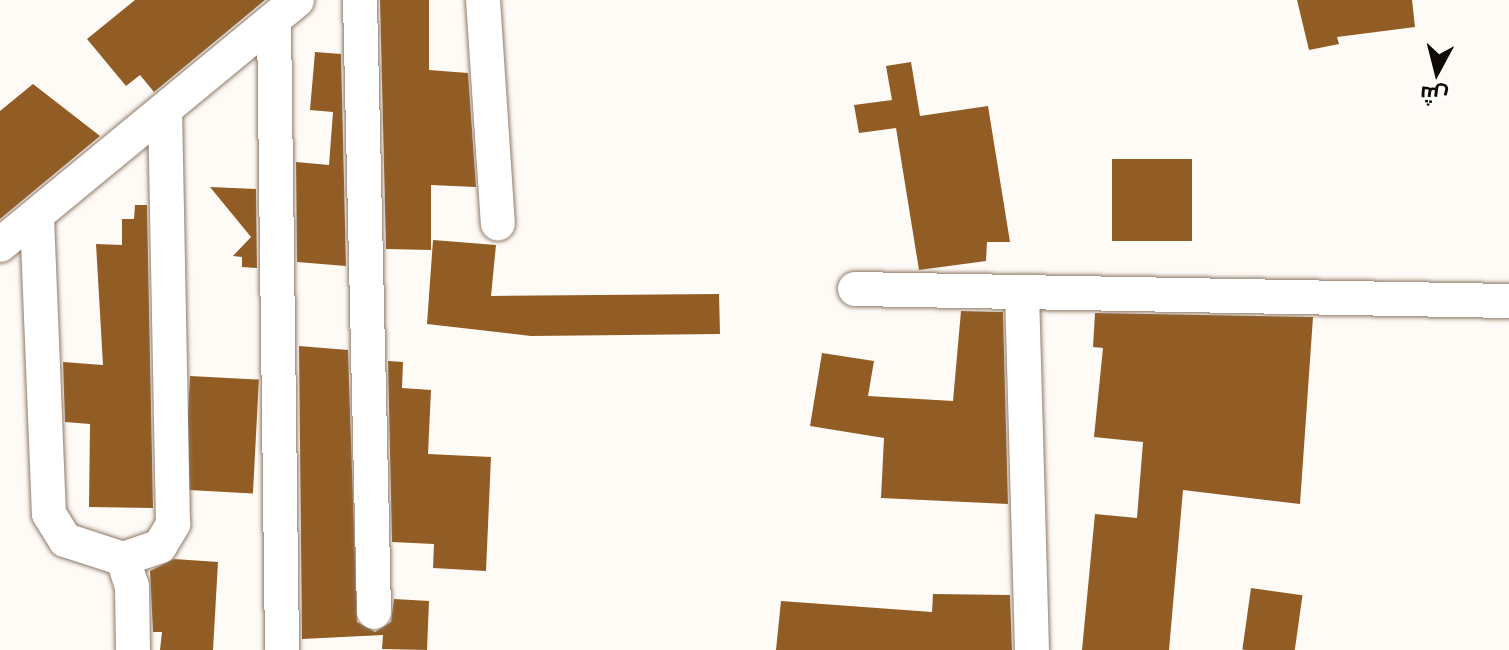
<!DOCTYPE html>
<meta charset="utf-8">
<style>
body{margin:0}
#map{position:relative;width:1509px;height:650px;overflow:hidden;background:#fefaf6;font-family:"Public Sans",Cairo,sans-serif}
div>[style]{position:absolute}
.building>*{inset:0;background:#915d25;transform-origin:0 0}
.roads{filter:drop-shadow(0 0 2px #8e7967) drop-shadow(0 0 2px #8e7967)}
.street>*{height:34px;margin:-17px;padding:0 17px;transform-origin:17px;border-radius:17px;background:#fff}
span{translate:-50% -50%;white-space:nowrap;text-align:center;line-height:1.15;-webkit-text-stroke:6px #fff;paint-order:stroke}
.north{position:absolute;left:1397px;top:32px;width:80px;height:80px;-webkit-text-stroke:6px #fff;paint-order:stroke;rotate:187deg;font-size:22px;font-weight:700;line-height:32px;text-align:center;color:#110a04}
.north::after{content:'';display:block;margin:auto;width:28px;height:36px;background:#110a04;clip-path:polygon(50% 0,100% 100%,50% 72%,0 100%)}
</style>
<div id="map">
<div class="building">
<i style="clip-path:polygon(135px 0,265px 0,154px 92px,140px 75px,126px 86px,87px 39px)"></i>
<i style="clip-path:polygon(380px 0,429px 0,429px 70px,468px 73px,476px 187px,431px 185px,431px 250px,386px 249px)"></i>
<i style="clip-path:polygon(1297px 0,1412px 0,1415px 27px,1337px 37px,1339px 44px,1309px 50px)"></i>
<i style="clip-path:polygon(315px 52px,341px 54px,346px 266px,297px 262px,296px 162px,329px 165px,333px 112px,310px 110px)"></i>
<i style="clip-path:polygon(911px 62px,920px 116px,988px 106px,1010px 242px,987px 242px,986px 261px,919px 270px,896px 128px,859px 133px,854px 105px,892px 100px,886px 66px)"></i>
<i style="clip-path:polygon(33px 84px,100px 136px,0 219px,0 111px)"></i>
<i style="left:1192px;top:159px;width:82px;height:80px;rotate:90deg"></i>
<i style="clip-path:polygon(210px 187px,256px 189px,257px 268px,242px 267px,242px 257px,233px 256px,251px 237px)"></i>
<i style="clip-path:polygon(135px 205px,147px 205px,153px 508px,89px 507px,90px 424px,65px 422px,63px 362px,103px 365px,96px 244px,122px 245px,122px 219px,134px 219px)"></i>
<i style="clip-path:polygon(433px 240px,496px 245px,491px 296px,719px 294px,720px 334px,531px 336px,427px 324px)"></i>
<i style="clip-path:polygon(961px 311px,1003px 312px,1008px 504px,881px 498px,884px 438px,810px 426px,822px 353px,874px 361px,868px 396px,953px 401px)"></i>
<i style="clip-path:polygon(1095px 313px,1313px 317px,1300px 504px,1183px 490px,1169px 650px,1082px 650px,1095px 514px,1137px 518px,1143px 442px,1094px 437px,1103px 348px,1093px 347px)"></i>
<i style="clip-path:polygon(299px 346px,348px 350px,357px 622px,375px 632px,391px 622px,394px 599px,429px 601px,427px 650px,382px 649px,383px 635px,302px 639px)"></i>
<i style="clip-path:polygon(388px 361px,403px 362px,402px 388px,431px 390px,428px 454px,491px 457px,486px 571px,433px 568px,434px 544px,392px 542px)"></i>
<i style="left:190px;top:376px;width:69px;height:114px;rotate:3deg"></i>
<i style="clip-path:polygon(174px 559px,218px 562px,213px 650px,160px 650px,162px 632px,153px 632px,150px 571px)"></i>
<i style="left:1251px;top:588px;width:52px;height:62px;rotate:8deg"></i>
<i style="clip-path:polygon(933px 594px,1010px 595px,1012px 650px,776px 650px,781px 601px,932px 612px)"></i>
</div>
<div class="roads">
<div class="street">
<i style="left:360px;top:0;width:612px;rotate:88.69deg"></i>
<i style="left:483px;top:0;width:224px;rotate:86.2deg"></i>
<i style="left:274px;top:20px;width:630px;rotate:89.27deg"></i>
<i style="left:37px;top:217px;width:297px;rotate:87.7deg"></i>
<i style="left:49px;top:514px;width:31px;rotate:58deg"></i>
<i style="left:65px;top:540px;width:61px;rotate:18.1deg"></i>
<i style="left:123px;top:559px;width:28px;rotate:72deg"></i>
<i style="left:132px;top:586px;width:64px;rotate:89.1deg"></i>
<i style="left:0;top:245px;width:385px;rotate:-39.5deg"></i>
<i style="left:855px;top:289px;width:654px;rotate:1.05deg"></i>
<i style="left:1022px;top:292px;width:358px;rotate:88.4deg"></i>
<i style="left:123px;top:559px;width:39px;rotate:-19deg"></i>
<i style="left:160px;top:546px;width:26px;rotate:-59deg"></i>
<i style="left:173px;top:524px;width:410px;rotate:-91.1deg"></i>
</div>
</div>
<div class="north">ش</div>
</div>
